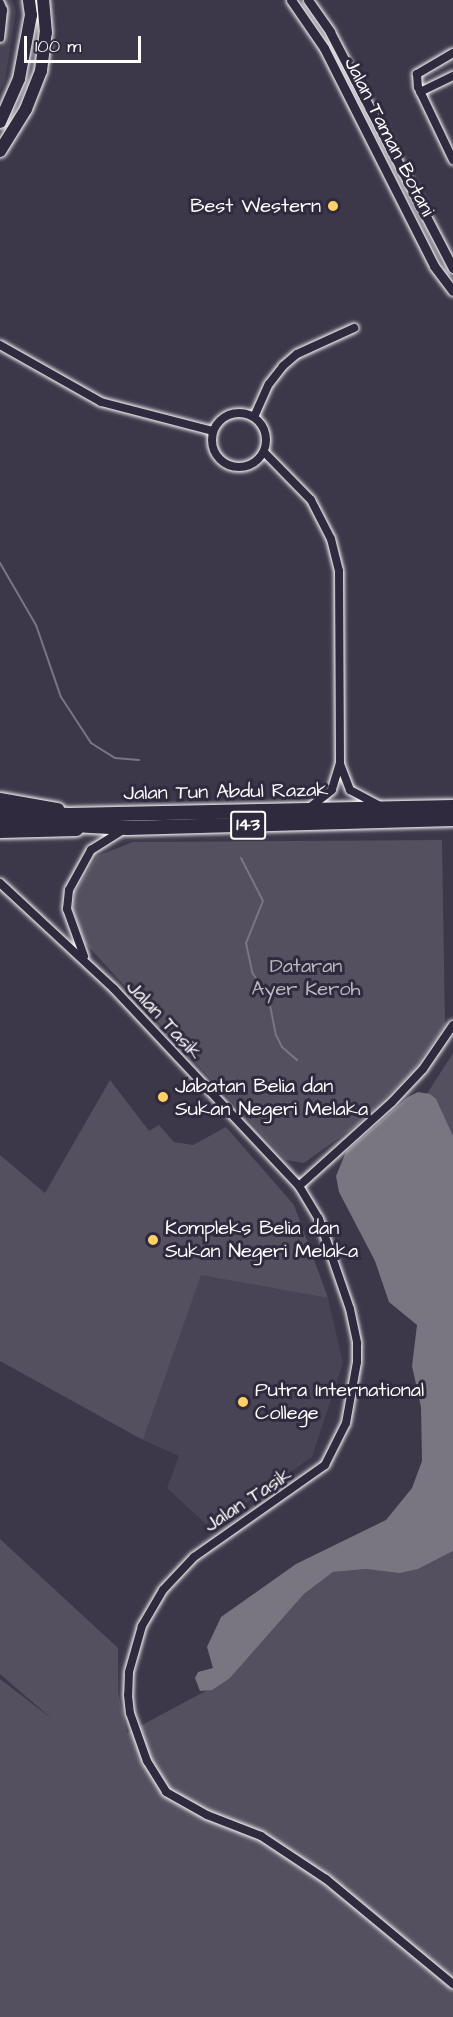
<!DOCTYPE html>
<style>
body{margin:0}
#map{position:relative;width:453px;height:2017px;overflow:hidden;background:#3c3749;font-family:"Architects Daughter",sans-serif}
div>[style]{position:absolute}
.built>*{inset:0;background:#494455}
.green>*{inset:0;background:#555060}
.water>*{inset:0;background:#797682}
.stream>*{height:2px;margin:-1px;padding:0 1px;transform-origin:1px;border-radius:1px;background:#797682}
.roads{filter:drop-shadow(0 0 2px #fff) drop-shadow(0 0 2px #fff)}
.minor>*{height:8px;margin:-4px;padding:0 4px;transform-origin:4px;border-radius:4px;background:#2f2a3d}
.minor>.ring{margin:-4px;padding:0;box-sizing:content-box;background:none;border:8px solid #2f2a3d;border-radius:50%}
.tertiary>*{height:9px;margin:-4.5px;padding:0 4.5px;transform-origin:4.5px;border-radius:4.5px;background:#2f2a3d}
.primary>*{height:12px;margin:-6px;padding:0 6px;transform-origin:6px;border-radius:6px;background:#2f2a3d}
.trunk>*{height:14px;margin:-7px;padding:0 7px;transform-origin:7px;border-radius:7px;background:#2f2a3d}
.dots>*{width:16px;height:16px;translate:-50% -50%;box-sizing:border-box;border:3px solid #2f2a3d;border-radius:50%}
span{translate:-50% -50%;white-space:nowrap;text-align:center;line-height:1.15;-webkit-text-stroke:6px #2f2a3d;paint-order:stroke}
.shield-label span{padding:2px 4px;background:#2f2a3d;border:2px solid;border-radius:4px;-webkit-text-stroke-width:0}
.shield-label{font-size:18px;color:#fff;font-weight:700}
.street-label{font-size:20px;color:#fff}
.poi-label{font-size:20px;color:#fff}
.right{translate:-100% -50%;text-align:right}
.left{translate:0 -50%;text-align:left}
.park-label{font-size:20px;color:#bbb9bf}
.scale{position:absolute;left:24px;top:36px;width:117px;height:27px;box-sizing:border-box;border:3px solid #fff;border-top:0;padding-left:8px;font-size:18px;line-height:21px;white-space:nowrap;color:#fff;-webkit-text-stroke:4px #2f2a3d;paint-order:stroke}
</style>
<div id="map">
<div class="built">
<i style="clip-path:polygon(0 0,12px 0,16px 11px,5px 81px,0 90px)"></i>
<i style="clip-path:polygon(201px 1274px,328px 1298px,343px 1363px,312px 1457px,210px 1528px,167px 1488px,179px 1456px,143px 1440px)"></i>
</div>
<div class="green">
<i style="clip-path:polygon(442px 840px,445px 1025px,412px 1072px,358px 1124px,304px 1163px,286px 1160px,85px 943px,73px 910px,75px 892px,97px 856px,133px 842px)"></i>
<i style="clip-path:polygon(453px 1053px,453px 1168px,409px 1122px)"></i>
<i style="clip-path:polygon(110px 1080px,149px 1131px,159px 1125px,174px 1142px,193px 1145px,226px 1127px,294px 1205px,328px 1298px,201px 1275px,143px 1440px,0 1361px,0 1155px,45px 1193px)"></i>
<i style="clip-path:polygon(0 1539px,118px 1648px,118px 1693px,127px 1733px,230px 1678px,304px 1594px,333px 1572px,366px 1569px,400px 1572px,418px 1569px,453px 1551px,453px 2017px,0 2017px,0 1679px,52px 1719px,0 1674px)"></i>
</div>
<div class="water">
<i style="clip-path:polygon(418px 1092px,430px 1094px,436px 1099px,453px 1136px,453px 1551px,418px 1569px,400px 1573px,366px 1569px,333px 1572px,304px 1594px,230px 1678px,212px 1690px,200px 1691px,195px 1678px,198px 1672px,213px 1668px,207px 1647px,221px 1617px,296px 1564px,386px 1520px,412px 1488px,422px 1461px,421px 1407px,412px 1366px,417px 1325px,389px 1302px,375px 1261px,339px 1192px,336px 1176px,346px 1152px,408px 1097px)"></i>
</div>
<div class="stream">
<i style="left:0;top:563px;width:72px;rotate:59.9deg"></i>
<i style="left:36px;top:625px;width:76px;rotate:70.9deg"></i>
<i style="left:61px;top:697px;width:55px;rotate:56.9deg"></i>
<i style="left:91px;top:743px;width:28px;rotate:32deg"></i>
<i style="left:115px;top:758px;width:24px;rotate:5deg"></i>
<i style="left:241px;top:858px;width:48px;rotate:62.9deg"></i>
<i style="left:263px;top:901px;width:45px;rotate:112deg"></i>
<i style="left:246px;top:943px;width:30px;rotate:78deg"></i>
<i style="left:252px;top:972px;width:33px;rotate:59deg"></i>
<i style="left:269px;top:1000px;width:36px;rotate:79deg"></i>
<i style="left:276px;top:1035px;width:13px;rotate:63deg"></i>
<i style="left:282px;top:1047px;width:20px;rotate:41deg"></i>
</div>
<div class="roads">
<div class="minor">
<i style="left:0;top:3px;width:8px;rotate:67deg"></i>
<i style="left:3px;top:10px;width:28px;rotate:96deg"></i>
<i style="left:453px;top:53px;width:42px;rotate:149.7deg"></i>
<i style="left:417px;top:74px;width:13px;rotate:86deg"></i>
<i style="left:418px;top:87px;width:81px;rotate:64.4deg"></i>
<i style="left:420px;top:92px;width:37px;rotate:-26deg"></i>
<i style="left:0;top:345px;width:116px;rotate:29.4deg"></i>
<i style="left:101px;top:402px;width:115px;rotate:14.6deg"></i>
<i class="ring" style="left:212px;top:413px;width:46px;height:46px"></i>
<i style="left:254px;top:417px;width:36px;rotate:-66deg"></i>
<i style="left:269px;top:384px;width:23px;rotate:-52deg"></i>
<i style="left:283px;top:366px;width:18px;rotate:-41deg"></i>
<i style="left:297px;top:354px;width:63px;rotate:-24.5deg"></i>
<i style="left:264px;top:452px;width:67px;rotate:45.6deg"></i>
<i style="left:311px;top:500px;width:44px;rotate:62.9deg"></i>
<i style="left:331px;top:539px;width:33px;rotate:76deg"></i>
<i style="left:339px;top:571px;width:192px;rotate:89.7deg"></i>
<i style="left:340px;top:763px;width:28px;rotate:107deg"></i>
<i style="left:332px;top:790px;width:29px;rotate:142deg"></i>
<i style="left:340px;top:764px;width:28px;rotate:69deg"></i>
<i style="left:350px;top:790px;width:32px;rotate:28deg"></i>
<i style="left:0;top:883px;width:156px;rotate:42.9deg"></i>
<i style="left:114px;top:989px;width:270px;rotate:46.8deg"></i>
<i style="left:299px;top:1186px;width:39px;rotate:59deg"></i>
<i style="left:319px;top:1219px;width:95px;rotate:71deg"></i>
<i style="left:350px;top:1309px;width:35px;rotate:78deg"></i>
<i style="left:357px;top:1343px;width:19px;rotate:90deg"></i>
<i style="left:357px;top:1362px;width:62px;rotate:100.2deg"></i>
<i style="left:346px;top:1423px;width:47px;rotate:116.6deg"></i>
<i style="left:325px;top:1465px;width:160px;rotate:144.9deg"></i>
<i style="left:194px;top:1557px;width:45px;rotate:133.2deg"></i>
<i style="left:163px;top:1590px;width:42px;rotate:120.3deg"></i>
<i style="left:142px;top:1626px;width:48px;rotate:105.8deg"></i>
<i style="left:129px;top:1672px;width:23px;rotate:92deg"></i>
<i style="left:128px;top:1695px;width:18px;rotate:84deg"></i>
<i style="left:130px;top:1713px;width:51px;rotate:70.5deg"></i>
<i style="left:147px;top:1761px;width:36px;rotate:58deg"></i>
<i style="left:166px;top:1792px;width:47px;rotate:29.3deg"></i>
<i style="left:207px;top:1815px;width:58px;rotate:21.3deg"></i>
<i style="left:261px;top:1836px;width:78px;rotate:33.5deg"></i>
<i style="left:326px;top:1879px;width:165px;rotate:39.6deg"></i>
<i style="left:84px;top:956px;width:50px;rotate:-109.9deg"></i>
<i style="left:67px;top:909px;width:19px;rotate:-84deg"></i>
<i style="left:69px;top:890px;width:46px;rotate:-61.2deg"></i>
<i style="left:91px;top:850px;width:38px;rotate:-32deg"></i>
<i style="left:299px;top:1186px;width:125px;rotate:-42.1deg"></i>
<i style="left:392px;top:1102px;width:45px;rotate:-46.8deg"></i>
<i style="left:423px;top:1069px;width:53px;rotate:-55.7deg"></i>
</div>
<div class="tertiary">
<i style="left:291px;top:0;width:58px;rotate:55.5deg"></i>
<i style="left:324px;top:48px;width:244px;rotate:63.2deg"></i>
<i style="left:434px;top:266px;width:31px;rotate:53deg"></i>
<i style="left:308px;top:0;width:39px;rotate:55deg"></i>
<i style="left:330px;top:32px;width:266px;rotate:62.5deg"></i>
</div>
<div class="primary">
<i style="left:0;top:122px;width:47px;rotate:-66.2deg"></i>
<i style="left:19px;top:79px;width:65px;rotate:-79.4deg"></i>
<i style="left:31px;top:15px;width:15px;rotate:-98deg"></i>
<i style="left:0;top:151px;width:49px;rotate:-58.2deg"></i>
<i style="left:26px;top:109px;width:41px;rotate:-68.5deg"></i>
<i style="left:41px;top:71px;width:38px;rotate:-83deg"></i>
<i style="left:46px;top:33px;width:33px;rotate:-95deg"></i>
<i style="left:0;top:799px;width:59px;rotate:9.8deg"></i>
<i style="left:0;top:832px;width:77px;rotate:-1.5deg"></i>
</div>
<div class="trunk">
<i style="left:0;top:810px;width:68px;rotate:4.2deg"></i>
<i style="left:68px;top:815px;width:385px;rotate:-1.2deg"></i>
<i style="left:0;top:821px;width:128px;rotate:3.1deg"></i>
<i style="left:128px;top:828px;width:325px;rotate:-1.6deg"></i>
</div>
</div>
<div class="dots">
<i style="left:333px;top:206px;background:#ffd166"></i>
<i style="left:163px;top:1097px;background:#ffd166"></i>
<i style="left:153px;top:1240px;background:#ffd166"></i>
<i style="left:243px;top:1402px;background:#ffd166"></i>
</div>
<div class="shield-label">
<span style="left:248px;top:825px">143</span>
</div>
<div class="street-label">
<span style="left:389px;top:137px;rotate:63deg">Jalan Taman Botani</span>
<span style="left:226px;top:792px;rotate:-1deg">Jalan Tun Abdul Razak</span>
<span style="left:164px;top:1020px;rotate:47deg">Jalan Tasik</span>
<span style="left:248px;top:1500px;rotate:-33deg">Jalan Tasik</span>
</div>
<div class="poi-label">
<span class="right" style="left:321px;top:206px">Best Western</span>
<span class="left" style="left:175px;top:1098px">Jabatan Belia dan<br>Sukan Negeri Melaka</span>
<span class="left" style="left:165px;top:1240px">Kompleks Belia dan<br>Sukan Negeri Melaka</span>
<span class="left" style="left:255px;top:1402px">Putra International<br>College</span>
</div>
<div class="park-label">
<span style="left:306px;top:978px">Dataran<br>Ayer Keroh</span>
</div>
<div class="scale">100 m</div>
</div>
